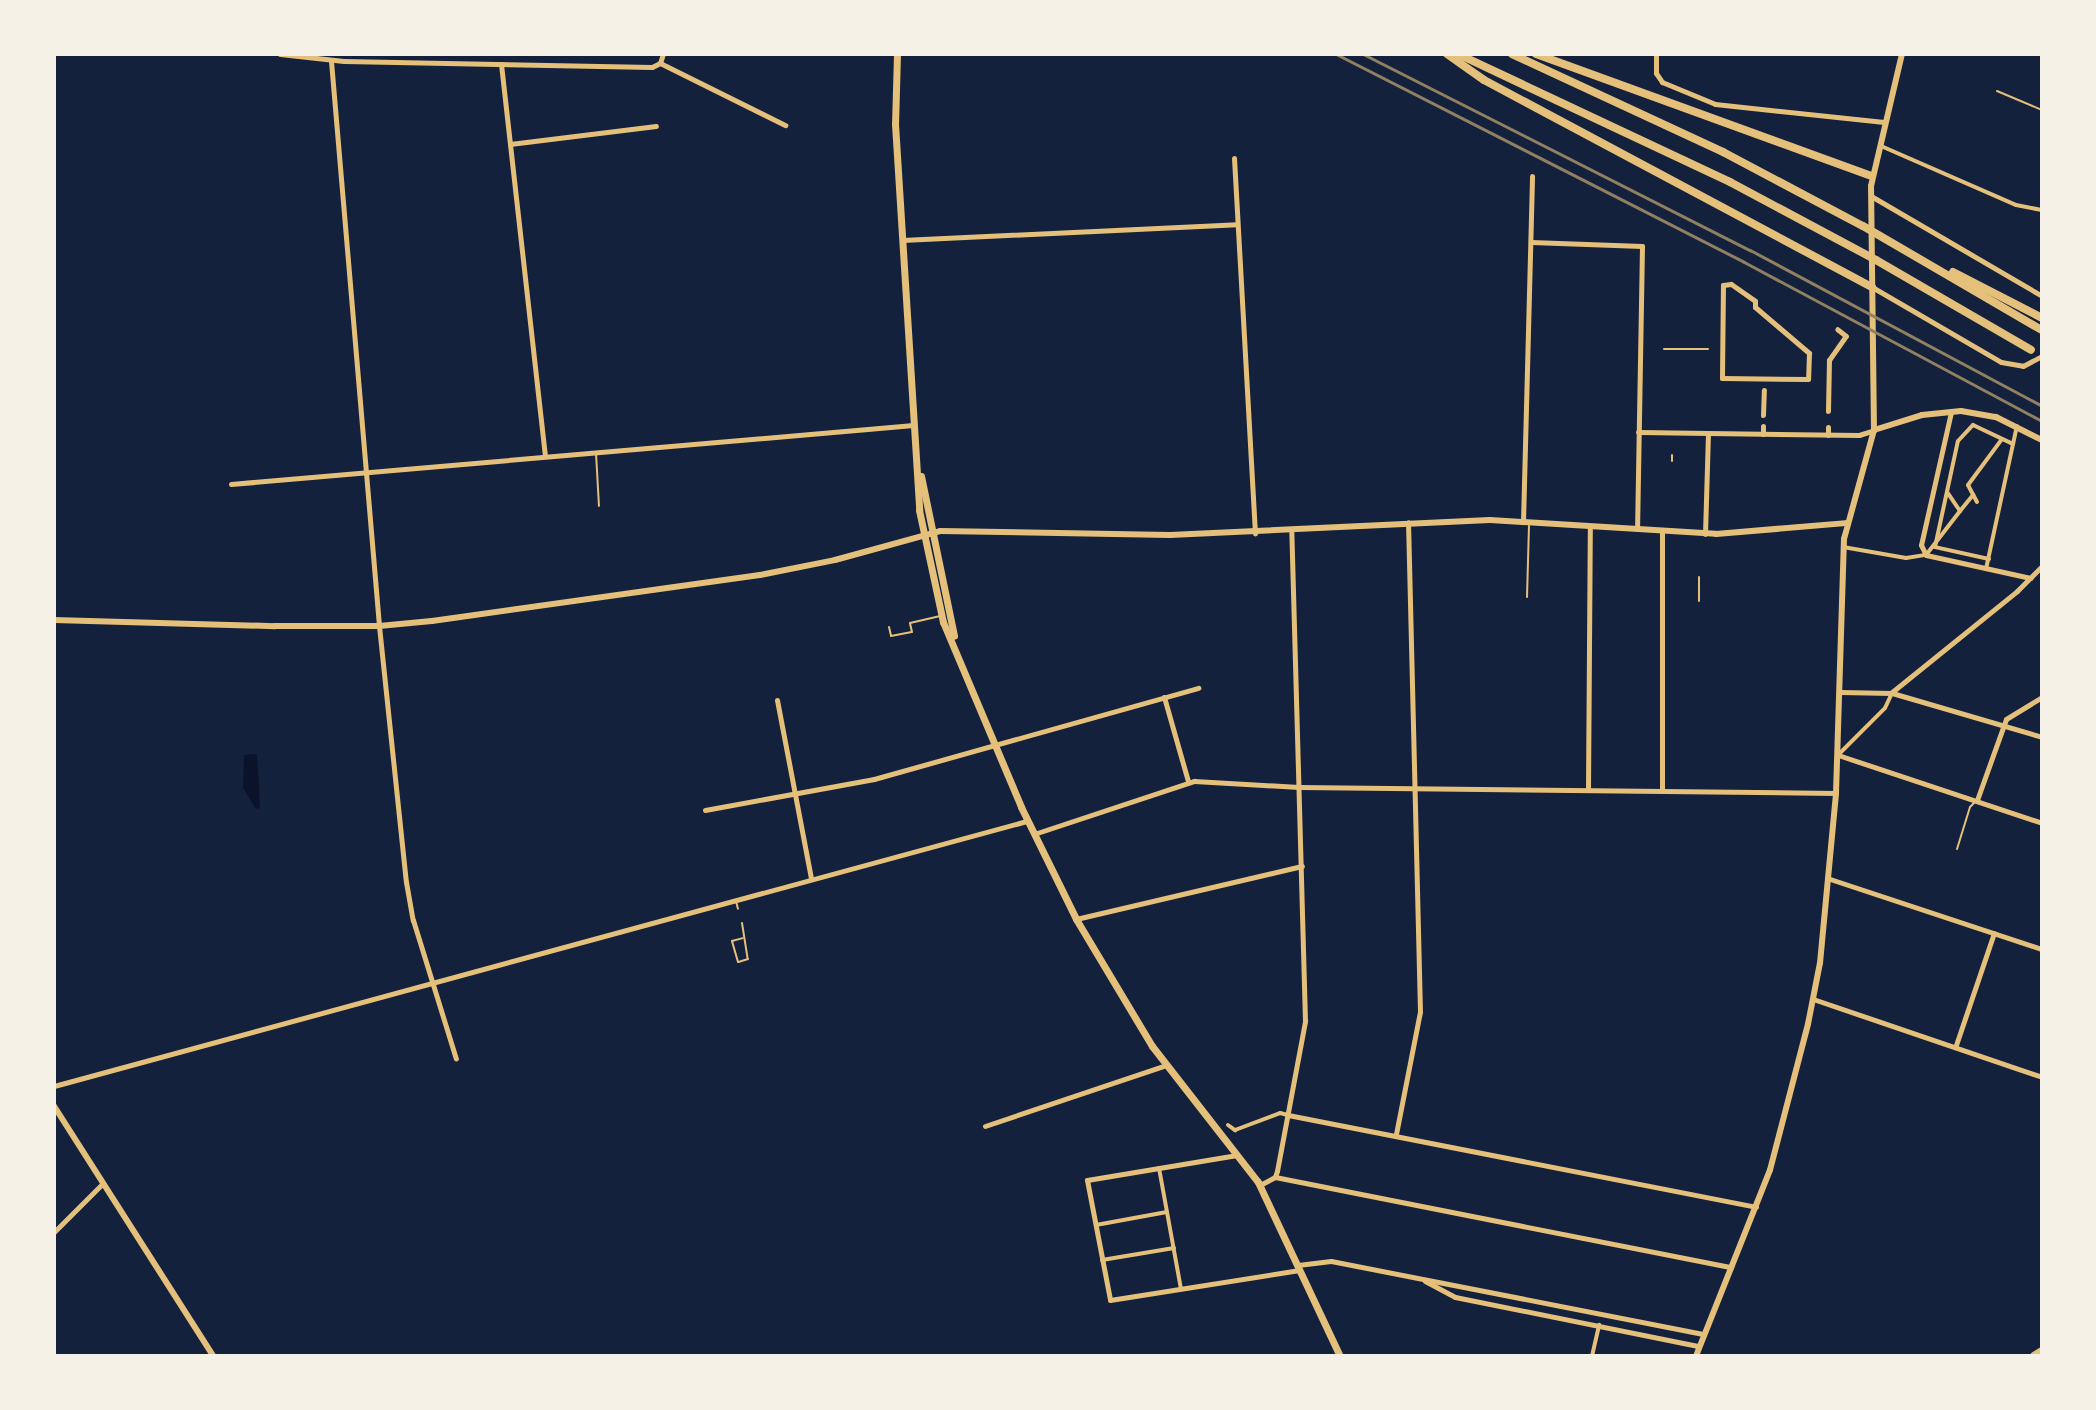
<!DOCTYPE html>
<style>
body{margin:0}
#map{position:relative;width:2096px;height:1410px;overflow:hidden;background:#14213d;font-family:Ubuntu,sans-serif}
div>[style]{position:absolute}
.water>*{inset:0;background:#0b132b}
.service>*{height:2px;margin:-1px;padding:0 1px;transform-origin:1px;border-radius:1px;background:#e5c07b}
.pedestrian>*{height:4px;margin:-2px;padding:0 2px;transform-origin:2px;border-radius:2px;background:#e5c07b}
.minor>*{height:5px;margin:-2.5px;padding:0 2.5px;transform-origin:2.5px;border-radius:2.5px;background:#e5c07b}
.tertiary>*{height:6px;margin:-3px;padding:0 3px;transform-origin:3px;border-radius:3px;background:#e5c07b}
.secondary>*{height:7px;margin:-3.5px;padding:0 3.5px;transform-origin:3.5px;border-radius:3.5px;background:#e5c07b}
.trunk>*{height:8px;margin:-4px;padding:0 4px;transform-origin:4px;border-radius:4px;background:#e5c07b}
.rail>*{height:3px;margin:-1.5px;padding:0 1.5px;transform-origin:1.5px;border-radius:1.5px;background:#918062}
span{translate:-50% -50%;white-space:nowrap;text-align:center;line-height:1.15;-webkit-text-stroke:6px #f6f1e7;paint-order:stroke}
.frame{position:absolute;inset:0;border:56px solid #f6f1e7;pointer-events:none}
</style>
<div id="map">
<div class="water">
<i style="clip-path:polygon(257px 754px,260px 808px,256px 809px,243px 788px,244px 755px)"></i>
</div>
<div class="service">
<i style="left:1997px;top:91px;width:49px;rotate:22.9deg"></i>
<i style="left:1664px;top:349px;width:44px"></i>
<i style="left:596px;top:453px;width:53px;rotate:86.8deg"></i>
<i style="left:1672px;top:455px;width:6px;rotate:90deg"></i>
<i style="left:1699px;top:577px;width:24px;rotate:90deg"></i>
<i style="left:1527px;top:597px;width:71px;rotate:-88.4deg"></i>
<i style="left:889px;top:627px;width:9px;rotate:77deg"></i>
<i style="left:891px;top:636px;width:21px;rotate:-11deg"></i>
<i style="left:912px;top:632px;width:9px;rotate:-103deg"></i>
<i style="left:910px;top:623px;width:31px;rotate:-13deg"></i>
<i style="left:1957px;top:849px;width:44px;rotate:-72.8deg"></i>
<i style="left:1970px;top:807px;width:7px;rotate:-45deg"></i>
<i style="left:736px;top:901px;width:8px;rotate:76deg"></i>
<i style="left:742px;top:923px;width:36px;rotate:81deg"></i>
<i style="left:748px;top:959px;width:10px;rotate:163deg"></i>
<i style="left:738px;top:962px;width:22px;rotate:-106deg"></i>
<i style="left:732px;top:941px;width:11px;rotate:-15deg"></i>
</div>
<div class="pedestrian">
<i style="left:1881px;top:146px;width:147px;rotate:23.6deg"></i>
<i style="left:2016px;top:205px;width:26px;rotate:11deg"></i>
<i style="left:1977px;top:502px;width:19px;rotate:-118deg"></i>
<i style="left:1968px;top:485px;width:57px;rotate:-53.5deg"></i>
<i style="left:1960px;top:511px;width:21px;rotate:-51deg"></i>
<i style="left:1843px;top:547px;width:64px;rotate:9.9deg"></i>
<i style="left:1906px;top:558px;width:20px;rotate:-9deg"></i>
<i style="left:1926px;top:555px;width:56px;rotate:-52.3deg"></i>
<i style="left:1960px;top:511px;width:22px;rotate:-124deg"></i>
<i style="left:1989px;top:559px;width:55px;rotate:-167.5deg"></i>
<i style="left:1935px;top:547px;width:108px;rotate:-77.8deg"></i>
<i style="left:1958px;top:441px;width:22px;rotate:-47deg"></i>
<i style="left:1973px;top:425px;width:44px;rotate:25.4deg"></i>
<i style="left:1986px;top:569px;width:146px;rotate:-77.8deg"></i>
<i style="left:1838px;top:755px;width:66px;rotate:-45deg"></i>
<i style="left:1885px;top:708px;width:17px;rotate:-65deg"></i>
<i style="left:1228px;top:1125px;width:9px;rotate:36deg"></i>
<i style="left:1235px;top:1130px;width:48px;rotate:-20.7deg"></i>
<i style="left:1280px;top:1113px;width:8px;rotate:14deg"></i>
<i style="left:1159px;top:1168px;width:123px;rotate:79.7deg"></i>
<i style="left:1096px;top:1225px;width:72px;rotate:-10.4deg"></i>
<i style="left:1102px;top:1260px;width:73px;rotate:-9.5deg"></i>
<i style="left:1592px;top:1356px;width:32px;rotate:-77deg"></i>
</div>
<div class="minor">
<i style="left:280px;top:54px;width:64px;rotate:6.2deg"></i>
<i style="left:344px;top:61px;width:308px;rotate:1.1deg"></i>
<i style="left:652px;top:67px;width:9px;rotate:-27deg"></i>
<i style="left:1656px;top:54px;width:19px;rotate:90deg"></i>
<i style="left:1656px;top:73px;width:11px;rotate:56deg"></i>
<i style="left:1662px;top:82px;width:57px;rotate:22.5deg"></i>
<i style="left:1715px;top:104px;width:170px;rotate:6.1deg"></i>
<i style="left:331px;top:61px;width:567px;rotate:85.14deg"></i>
<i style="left:379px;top:626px;width:257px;rotate:84deg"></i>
<i style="left:406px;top:882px;width:39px;rotate:80deg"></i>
<i style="left:413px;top:920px;width:145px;rotate:72.8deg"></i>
<i style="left:660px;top:63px;width:140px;rotate:26.4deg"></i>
<i style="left:660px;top:63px;width:9px;rotate:-72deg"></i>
<i style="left:501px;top:64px;width:394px;rotate:83.6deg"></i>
<i style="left:510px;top:144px;width:147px;rotate:-7deg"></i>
<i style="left:1234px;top:158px;width:376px;rotate:86.8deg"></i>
<i style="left:1871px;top:196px;width:198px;rotate:30.3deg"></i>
<i style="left:902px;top:240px;width:335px;rotate:-2.7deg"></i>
<i style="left:1531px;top:242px;width:111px;rotate:2.1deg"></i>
<i style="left:1642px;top:246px;width:283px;rotate:91deg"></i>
<i style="left:1731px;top:284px;width:29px;rotate:35deg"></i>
<i style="left:1755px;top:301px;width:6px;rotate:90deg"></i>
<i style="left:1755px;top:307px;width:71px;rotate:40.4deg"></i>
<i style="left:1809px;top:353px;width:26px;rotate:92deg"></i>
<i style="left:1808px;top:379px;width:86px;rotate:-179.3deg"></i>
<i style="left:1722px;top:378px;width:93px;rotate:-89.4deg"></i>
<i style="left:1723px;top:285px;width:8px;rotate:-7deg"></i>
<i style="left:1872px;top:287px;width:149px;rotate:30.2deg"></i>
<i style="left:2001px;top:362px;width:22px;rotate:10deg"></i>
<i style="left:2023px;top:366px;width:21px;rotate:-28deg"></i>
<i style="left:1828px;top:411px;width:51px;rotate:-88.9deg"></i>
<i style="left:1829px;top:360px;width:29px;rotate:-55deg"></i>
<i style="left:1846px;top:336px;width:11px;rotate:-142deg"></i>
<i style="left:1951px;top:412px;width:136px;rotate:102.7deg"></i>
<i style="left:1921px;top:545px;width:11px;rotate:63deg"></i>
<i style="left:1926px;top:555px;width:107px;rotate:12.4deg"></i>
<i style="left:1763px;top:415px;width:25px;rotate:-88deg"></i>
<i style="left:1763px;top:426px;width:8px;rotate:90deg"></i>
<i style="left:1828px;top:427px;width:8px;rotate:90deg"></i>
<i style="left:1638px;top:432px;width:221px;rotate:0.8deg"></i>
<i style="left:1859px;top:435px;width:16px;rotate:-18deg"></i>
<i style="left:231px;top:484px;width:685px;rotate:-4.94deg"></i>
<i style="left:1523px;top:522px;width:346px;rotate:-88.5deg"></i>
<i style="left:1662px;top:531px;width:260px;rotate:90deg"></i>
<i style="left:1705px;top:534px;width:101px;rotate:-88.3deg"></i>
<i style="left:1840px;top:692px;width:52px;rotate:1.1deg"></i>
<i style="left:1892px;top:693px;width:156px;rotate:16.3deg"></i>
<i style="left:1892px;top:692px;width:161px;rotate:-38.9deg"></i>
<i style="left:2017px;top:591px;width:35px;rotate:-45deg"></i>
<i style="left:1164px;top:697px;width:87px;rotate:74.1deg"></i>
<i style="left:777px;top:700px;width:182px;rotate:79.2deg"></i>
<i style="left:1838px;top:755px;width:215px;rotate:18.4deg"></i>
<i style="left:1588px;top:790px;width:263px;rotate:-89.6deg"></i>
<i style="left:1977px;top:800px;width:86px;rotate:-70.3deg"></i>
<i style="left:2006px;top:719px;width:42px;rotate:-31.4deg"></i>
<i style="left:705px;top:810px;width:172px;rotate:-10.4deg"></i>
<i style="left:874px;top:779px;width:337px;rotate:-15.7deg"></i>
<i style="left:1034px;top:834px;width:169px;rotate:-18.3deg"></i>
<i style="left:1194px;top:781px;width:105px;rotate:3.3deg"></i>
<i style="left:1299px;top:787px;width:537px;rotate:0.64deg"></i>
<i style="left:1830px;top:879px;width:223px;rotate:18.3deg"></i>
<i style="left:1076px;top:919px;width:232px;rotate:-13.2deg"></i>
<i style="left:1813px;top:999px;width:242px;rotate:18.8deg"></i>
<i style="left:1956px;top:1045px;width:118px;rotate:-71.3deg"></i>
<i style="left:54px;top:1086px;width:1008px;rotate:-15.24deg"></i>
<i style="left:1288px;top:1115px;width:477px;rotate:11.1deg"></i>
<i style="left:985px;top:1126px;width:191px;rotate:-18.6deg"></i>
<i style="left:1396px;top:1134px;width:124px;rotate:-78.9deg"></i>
<i style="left:1420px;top:1012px;width:490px;rotate:-91.4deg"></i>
<i style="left:1237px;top:1155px;width:152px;rotate:170.5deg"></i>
<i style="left:1087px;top:1180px;width:122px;rotate:79.1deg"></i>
<i style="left:1110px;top:1300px;width:192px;rotate:-9deg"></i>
<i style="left:1275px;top:1177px;width:465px;rotate:11.2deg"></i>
<i style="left:1260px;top:1185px;width:17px;rotate:-28deg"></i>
<i style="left:1275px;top:1177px;width:6px;rotate:-72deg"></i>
<i style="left:1277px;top:1171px;width:153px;rotate:-79.4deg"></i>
<i style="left:1305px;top:1021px;width:489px;rotate:-91.6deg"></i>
<i style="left:54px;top:1232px;width:69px;rotate:-45deg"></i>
<i style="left:1298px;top:1265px;width:33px;rotate:-7deg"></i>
<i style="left:1331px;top:1261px;width:379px;rotate:11.1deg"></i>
<i style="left:1425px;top:1281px;width:34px;rotate:28deg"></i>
<i style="left:1455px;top:1297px;width:249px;rotate:11.4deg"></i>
</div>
<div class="tertiary">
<i style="left:1874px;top:430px;width:50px;rotate:-17.4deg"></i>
<i style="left:1922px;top:415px;width:39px;rotate:-6deg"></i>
<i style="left:1961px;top:411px;width:36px;rotate:10deg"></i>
<i style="left:1996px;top:417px;width:51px;rotate:26.6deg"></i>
<i style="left:54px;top:620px;width:221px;rotate:1.6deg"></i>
<i style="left:275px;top:626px;width:104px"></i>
<i style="left:379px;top:626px;width:53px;rotate:-5.4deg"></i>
<i style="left:432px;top:621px;width:331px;rotate:-8deg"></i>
<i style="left:760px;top:575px;width:76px;rotate:-11.3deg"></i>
<i style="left:835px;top:560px;width:109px;rotate:-15.4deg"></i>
<i style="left:940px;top:531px;width:230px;rotate:1deg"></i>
<i style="left:1170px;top:535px;width:320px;rotate:-2.7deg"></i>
<i style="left:1490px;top:520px;width:226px;rotate:3.5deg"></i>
<i style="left:1716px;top:534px;width:130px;rotate:-4.8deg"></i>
<i style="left:54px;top:1106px;width:296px;rotate:57.5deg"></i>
<i style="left:1696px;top:1356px;width:200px;rotate:-68.3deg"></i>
<i style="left:1770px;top:1170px;width:151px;rotate:-75.4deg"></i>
<i style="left:1808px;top:1024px;width:62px;rotate:-78.9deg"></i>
<i style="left:1820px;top:963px;width:171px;rotate:-84.6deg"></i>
<i style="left:1836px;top:793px;width:254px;rotate:-88.2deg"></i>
<i style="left:1844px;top:539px;width:113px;rotate:-74.6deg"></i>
<i style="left:1874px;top:430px;width:244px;rotate:-90.7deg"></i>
<i style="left:1871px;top:186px;width:136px;rotate:-76.8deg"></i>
</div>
<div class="secondary">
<i style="left:897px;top:54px;width:70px;rotate:91.6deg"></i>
<i style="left:895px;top:124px;width:387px;rotate:86.4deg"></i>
<i style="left:919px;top:510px;width:115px;rotate:77.9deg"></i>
<i style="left:943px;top:622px;width:201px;rotate:67.1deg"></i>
<i style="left:1021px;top:807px;width:125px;rotate:63.8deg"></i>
<i style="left:1076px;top:919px;width:148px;rotate:59.1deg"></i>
<i style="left:1152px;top:1046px;width:172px;rotate:52.1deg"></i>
<i style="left:1258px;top:1182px;width:192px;rotate:64.8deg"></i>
<i style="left:921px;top:476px;width:163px;rotate:78.3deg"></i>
</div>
<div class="trunk">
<i style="left:1447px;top:54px;width:45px;rotate:35.1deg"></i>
<i style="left:1484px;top:80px;width:440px;rotate:28.1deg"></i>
<i style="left:1458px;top:54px;width:301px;rotate:25.2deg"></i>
<i style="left:1730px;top:182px;width:166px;rotate:28.1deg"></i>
<i style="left:1876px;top:260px;width:179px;rotate:30.1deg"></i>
<i style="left:1512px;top:54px;width:233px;rotate:24.9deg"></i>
<i style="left:1723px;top:152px;width:158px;rotate:27.9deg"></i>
<i style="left:1863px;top:226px;width:207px;rotate:30.2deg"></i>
<i style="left:1536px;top:54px;width:357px;rotate:20deg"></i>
<i style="left:1953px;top:272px;width:100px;rotate:27.3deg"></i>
<i style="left:2034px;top:1356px;width:9px;rotate:-32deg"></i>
</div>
<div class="rail">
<i style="left:1336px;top:54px;width:458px;rotate:27deg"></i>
<i style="left:1744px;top:262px;width:338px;rotate:28.1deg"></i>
<i style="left:1363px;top:54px;width:434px;rotate:26.9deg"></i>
<i style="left:1750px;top:250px;width:331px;rotate:28.1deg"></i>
</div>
<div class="frame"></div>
</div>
